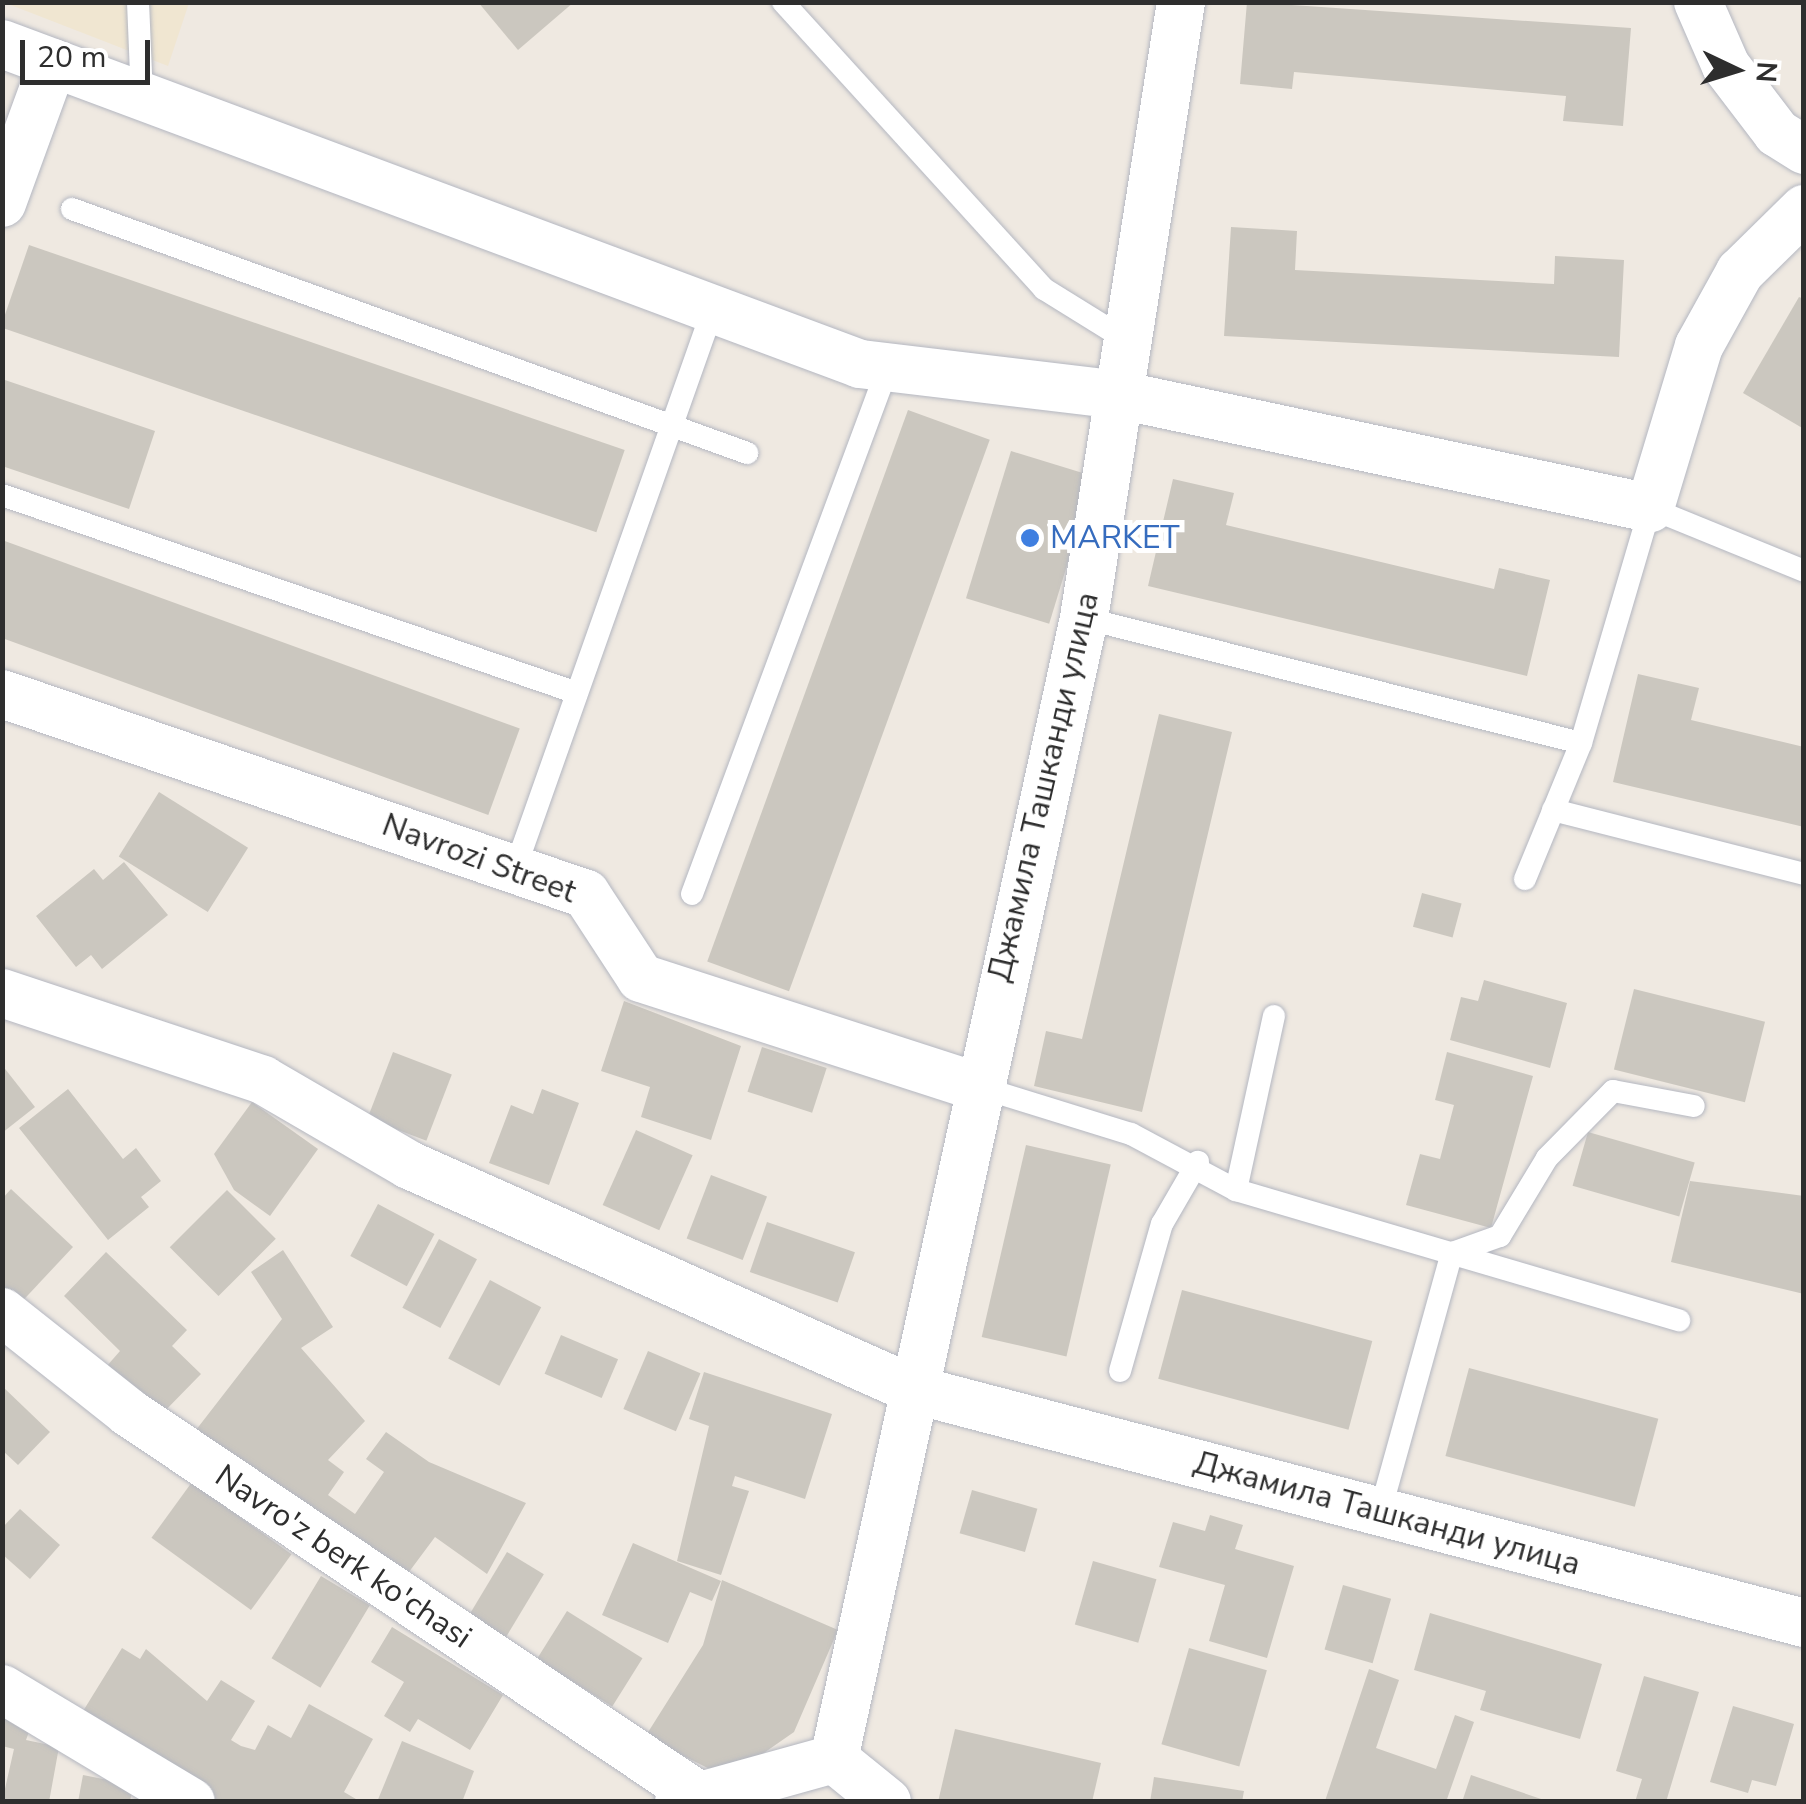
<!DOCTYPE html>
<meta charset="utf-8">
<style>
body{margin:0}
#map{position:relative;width:1806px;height:1804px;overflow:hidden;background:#efe9e1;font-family:"Nunito Sans",sans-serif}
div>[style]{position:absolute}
.education>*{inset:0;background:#f0e6d1}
.building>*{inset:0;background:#cbc7bf;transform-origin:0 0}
.roads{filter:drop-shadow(0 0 2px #b4b7c1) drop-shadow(0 0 2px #b4b7c1)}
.service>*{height:22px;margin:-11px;padding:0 11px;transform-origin:11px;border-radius:11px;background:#fff}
.minor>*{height:48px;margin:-24px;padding:0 24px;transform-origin:24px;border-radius:24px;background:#fff}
.dots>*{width:28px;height:28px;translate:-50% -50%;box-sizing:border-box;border:5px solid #fff;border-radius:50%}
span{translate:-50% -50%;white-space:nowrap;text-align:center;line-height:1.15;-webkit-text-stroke:10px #fff;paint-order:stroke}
.shop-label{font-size:32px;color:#366cbe}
.left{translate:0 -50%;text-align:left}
.street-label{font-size:32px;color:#2e2e2e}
.frame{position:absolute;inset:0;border:5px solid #2e2e2e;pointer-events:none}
.north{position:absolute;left:1686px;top:20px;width:100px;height:100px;-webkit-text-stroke:8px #fff;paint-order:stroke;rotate:94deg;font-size:28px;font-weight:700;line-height:40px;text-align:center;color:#2e2e2e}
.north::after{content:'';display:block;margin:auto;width:35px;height:45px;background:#2e2e2e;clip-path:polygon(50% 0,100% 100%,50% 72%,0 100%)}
.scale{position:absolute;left:20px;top:40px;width:130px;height:45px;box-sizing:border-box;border:5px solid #2e2e2e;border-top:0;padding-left:12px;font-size:30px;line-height:35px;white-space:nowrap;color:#2e2e2e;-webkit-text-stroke:8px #fff;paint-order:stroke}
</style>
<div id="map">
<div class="education">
<i style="clip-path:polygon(3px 2px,189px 3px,168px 66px)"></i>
</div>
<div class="building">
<i style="clip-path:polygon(478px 2px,574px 2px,518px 50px)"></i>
<i style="clip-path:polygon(1247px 2px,1631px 28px,1623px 126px,1563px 121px,1566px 96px,1294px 72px,1292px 89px,1240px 84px)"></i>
<i style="clip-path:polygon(1231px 227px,1297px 231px,1295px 270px,1554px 284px,1555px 256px,1624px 260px,1619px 357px,1224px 336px)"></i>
<i style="left:29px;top:245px;width:630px;height:87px;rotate:19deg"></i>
<i style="clip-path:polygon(1799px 297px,1804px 299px,1804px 429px,1743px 393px)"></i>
<i style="clip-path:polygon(2px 379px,155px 431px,129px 509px,2px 466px)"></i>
<i style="left:908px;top:410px;width:87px;height:587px;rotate:20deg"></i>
<i style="left:1011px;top:451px;width:87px;height:154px;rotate:17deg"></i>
<i style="clip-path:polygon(1173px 479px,1234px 493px,1226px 525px,1494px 589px,1499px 568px,1550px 580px,1527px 676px,1148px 586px)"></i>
<i style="left:2px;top:540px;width:551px;height:92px;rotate:20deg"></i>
<i style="clip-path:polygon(1638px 674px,1699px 688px,1691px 720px,1804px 747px,1804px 827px,1613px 782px)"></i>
<i style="clip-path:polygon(1159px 714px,1232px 732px,1142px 1112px,1034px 1086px,1046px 1031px,1082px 1039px)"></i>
<i style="left:159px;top:792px;width:105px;height:76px;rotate:32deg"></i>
<i style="clip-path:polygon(124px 862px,168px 915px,102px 969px,91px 955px,76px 967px,36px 916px,94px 869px,103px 880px)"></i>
<i style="left:1422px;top:893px;width:41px;height:35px;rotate:15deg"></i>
<i style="clip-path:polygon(1484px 980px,1567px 1003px,1550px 1068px,1450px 1040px,1461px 997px,1478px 1001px)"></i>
<i style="left:1634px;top:989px;width:135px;height:83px;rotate:14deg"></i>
<i style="clip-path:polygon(624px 1001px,741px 1046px,711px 1140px,641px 1117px,650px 1087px,601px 1071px)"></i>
<i style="left:762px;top:1047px;width:68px;height:47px;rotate:18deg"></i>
<i style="left:393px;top:1052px;width:63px;height:71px;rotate:21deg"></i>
<i style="clip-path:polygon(1447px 1052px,1533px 1076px,1491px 1228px,1406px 1205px,1420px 1154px,1440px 1159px,1454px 1105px,1435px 1100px)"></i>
<i style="clip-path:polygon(2px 1065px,35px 1107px,2px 1133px)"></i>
<i style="clip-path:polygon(68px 1089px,123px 1159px,136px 1148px,161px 1181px,141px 1197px,149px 1207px,108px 1240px,19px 1128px)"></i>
<i style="clip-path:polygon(542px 1089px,579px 1103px,549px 1185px,489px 1163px,511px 1105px,533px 1114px)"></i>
<i style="clip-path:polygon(252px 1102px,318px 1149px,270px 1216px,234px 1190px,214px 1154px)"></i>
<i style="left:636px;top:1130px;width:62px;height:82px;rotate:24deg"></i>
<i style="left:1588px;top:1132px;width:111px;height:56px;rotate:16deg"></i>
<i style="left:1026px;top:1145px;width:87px;height:197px;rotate:13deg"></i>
<i style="left:711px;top:1175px;width:60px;height:68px;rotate:21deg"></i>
<i style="clip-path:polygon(1690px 1181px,1804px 1196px,1804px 1294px,1671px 1262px)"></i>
<i style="clip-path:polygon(11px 1189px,73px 1247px,14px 1310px,2px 1299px,2px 1199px)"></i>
<i style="left:227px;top:1190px;width:69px;height:81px;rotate:45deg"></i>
<i style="left:378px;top:1204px;width:64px;height:59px;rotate:28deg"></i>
<i style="left:767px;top:1222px;width:93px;height:53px;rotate:19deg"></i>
<i style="left:439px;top:1239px;width:43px;height:78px;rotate:28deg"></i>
<i style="clip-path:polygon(283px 1250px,333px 1327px,301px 1348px,365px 1421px,328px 1460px,344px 1472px,328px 1495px,355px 1514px,384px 1472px,366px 1459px,386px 1432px,429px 1462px,526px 1503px,487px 1574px,435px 1537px,400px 1584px,189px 1439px,282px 1319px,251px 1272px)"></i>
<i style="clip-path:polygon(106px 1252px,187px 1330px,172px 1346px,201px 1374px,158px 1418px,106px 1367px,120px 1351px,64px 1296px)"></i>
<i style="left:490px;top:1280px;width:58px;height:89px;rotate:28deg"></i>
<i style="left:1182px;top:1290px;width:197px;height:92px;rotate:15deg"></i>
<i style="left:561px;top:1335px;width:62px;height:42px;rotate:23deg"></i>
<i style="left:648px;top:1351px;width:57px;height:63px;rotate:23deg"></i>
<i style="left:1469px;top:1368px;width:196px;height:91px;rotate:15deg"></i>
<i style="clip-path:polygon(704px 1372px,832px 1414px,805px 1499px,735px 1476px,732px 1486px,749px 1491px,721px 1575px,677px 1561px,709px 1426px,689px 1419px)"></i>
<i style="clip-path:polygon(2px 1386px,50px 1432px,18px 1465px,2px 1450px)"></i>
<i style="left:192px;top:1482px;width:123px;height:69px;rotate:36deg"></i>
<i style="left:972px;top:1490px;width:68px;height:45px;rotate:16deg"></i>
<i style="clip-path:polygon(20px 1509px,60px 1545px,30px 1579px,2px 1554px,2px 1528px)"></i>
<i style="clip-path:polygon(1210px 1515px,1243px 1525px,1235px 1549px,1294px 1566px,1267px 1658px,1209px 1641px,1225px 1585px,1159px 1567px,1173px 1522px,1205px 1531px)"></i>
<i style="clip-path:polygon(633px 1543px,721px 1581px,712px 1601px,690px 1592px,668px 1643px,602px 1615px)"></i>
<i style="left:507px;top:1552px;width:43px;height:86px;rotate:31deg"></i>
<i style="left:1093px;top:1561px;width:66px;height:66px;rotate:16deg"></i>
<i style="left:321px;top:1576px;width:57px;height:96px;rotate:31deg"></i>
<i style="clip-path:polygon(722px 1580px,838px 1630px,794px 1732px,728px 1778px,645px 1737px,703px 1645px)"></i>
<i style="left:1343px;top:1585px;width:50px;height:67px;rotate:16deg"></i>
<i style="left:567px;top:1611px;width:89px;height:57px;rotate:32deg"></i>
<i style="clip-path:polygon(1430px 1613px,1602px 1664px,1580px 1739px,1480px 1710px,1486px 1691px,1414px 1670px)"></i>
<i style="clip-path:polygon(392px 1627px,503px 1695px,470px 1750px,418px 1719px,410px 1732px,384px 1716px,404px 1682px,371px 1662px)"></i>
<i style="clip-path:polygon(122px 1648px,140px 1659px,146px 1649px,207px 1701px,221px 1680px,255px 1701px,231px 1740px,241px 1746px,255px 1750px,268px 1725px,291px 1738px,309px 1704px,373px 1739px,344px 1792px,361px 1802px,212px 1802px,80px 1716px)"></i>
<i style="left:1189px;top:1648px;width:81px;height:100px;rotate:16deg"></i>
<i style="clip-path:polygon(1369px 1669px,1399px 1680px,1376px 1748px,1436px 1769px,1455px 1715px,1474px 1722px,1446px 1802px,1325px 1801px)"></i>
<i style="clip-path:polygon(1644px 1676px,1699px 1692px,1666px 1802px,1635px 1802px,1642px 1779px,1616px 1771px)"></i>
<i style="clip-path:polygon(1733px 1706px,1794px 1724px,1776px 1786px,1752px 1780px,1748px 1793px,1710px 1782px)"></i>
<i style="clip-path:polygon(2px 1713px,32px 1723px,26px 1740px,59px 1747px,49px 1802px,2px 1802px,14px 1749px,2px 1746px)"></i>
<i style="clip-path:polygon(955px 1729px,1101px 1763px,1092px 1802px,938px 1802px)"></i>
<i style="clip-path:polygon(402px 1741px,474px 1771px,462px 1802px,377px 1802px)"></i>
<i style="clip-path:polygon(83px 1775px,133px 1785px,130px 1802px,78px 1802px)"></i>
<i style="clip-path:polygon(1471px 1775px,1547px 1801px,1547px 1802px,1462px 1802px)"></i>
<i style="clip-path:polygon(1154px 1777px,1244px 1791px,1242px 1802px,1150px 1802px)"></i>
</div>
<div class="roads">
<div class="service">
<i style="left:138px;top:2px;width:94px;rotate:87.6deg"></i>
<i style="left:783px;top:2px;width:388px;rotate:47.7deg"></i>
<i style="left:1044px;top:289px;width:99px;rotate:31.8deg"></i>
<i style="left:72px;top:209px;width:718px;rotate:19.87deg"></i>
<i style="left:2px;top:495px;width:608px;rotate:19deg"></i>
<i style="left:1084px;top:618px;width:512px;rotate:14.12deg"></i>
<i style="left:1553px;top:810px;width:259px;rotate:14.3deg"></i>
<i style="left:515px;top:869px;width:594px;rotate:-70.53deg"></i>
<i style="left:1525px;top:879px;width:147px;rotate:-67.6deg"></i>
<i style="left:1581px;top:743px;width:245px;rotate:-73.6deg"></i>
<i style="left:1650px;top:508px;width:166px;rotate:22.2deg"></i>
<i style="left:692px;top:894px;width:562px;rotate:-69.6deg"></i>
<i style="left:976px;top:1086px;width:162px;rotate:17.2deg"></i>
<i style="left:1131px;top:1134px;width:119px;rotate:28.1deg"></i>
<i style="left:1236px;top:1190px;width:462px;rotate:16.4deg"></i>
<i style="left:1236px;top:1190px;width:178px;rotate:-77.7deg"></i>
<i style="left:1120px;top:1371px;width:153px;rotate:-74.1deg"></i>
<i style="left:1162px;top:1224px;width:72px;rotate:-59.9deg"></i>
<i style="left:1380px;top:1512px;width:269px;rotate:-74.5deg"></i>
<i style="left:1452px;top:1253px;width:51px;rotate:-19.5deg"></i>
<i style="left:1500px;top:1236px;width:91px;rotate:-58.9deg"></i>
<i style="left:1547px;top:1158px;width:94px;rotate:-45.4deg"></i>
<i style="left:1613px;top:1091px;width:82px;rotate:10.5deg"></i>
</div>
<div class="minor">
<i style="left:1698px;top:2px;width:70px;rotate:66.4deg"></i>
<i style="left:1726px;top:66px;width:84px;rotate:52.7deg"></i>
<i style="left:1777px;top:133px;width:32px;rotate:32deg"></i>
<i style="left:2px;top:44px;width:916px;rotate:20.45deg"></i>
<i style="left:860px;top:364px;width:262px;rotate:6.8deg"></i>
<i style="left:1120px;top:395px;width:542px;rotate:12.04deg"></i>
<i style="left:1650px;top:508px;width:169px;rotate:-73.2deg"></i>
<i style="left:1699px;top:346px;width:85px;rotate:-61deg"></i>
<i style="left:1740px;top:272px;width:90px;rotate:-44.5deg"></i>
<i style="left:2px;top:203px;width:149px;rotate:-70deg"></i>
<i style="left:2px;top:694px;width:617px;rotate:18.9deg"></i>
<i style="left:586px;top:894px;width:100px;rotate:56.8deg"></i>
<i style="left:641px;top:978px;width:352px;rotate:17.9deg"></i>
<i style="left:2px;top:993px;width:275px;rotate:18.4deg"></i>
<i style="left:263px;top:1080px;width:169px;rotate:30.2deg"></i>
<i style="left:409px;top:1165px;width:551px;rotate:24deg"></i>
<i style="left:912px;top:1389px;width:922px;rotate:14.7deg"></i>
<i style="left:2px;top:1312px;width:161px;rotate:38.4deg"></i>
<i style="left:128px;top:1412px;width:681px;rotate:33.92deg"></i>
<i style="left:2px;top:1689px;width:220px;rotate:30.9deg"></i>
<i style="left:679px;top:1802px;width:161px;rotate:-15.5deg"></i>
<i style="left:887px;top:1802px;width:68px;rotate:-140.9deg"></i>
<i style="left:834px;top:1759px;width:1168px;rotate:-77.64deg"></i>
<i style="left:1084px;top:618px;width:624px;rotate:-81.05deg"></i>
</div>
</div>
<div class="dots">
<i style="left:1030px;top:538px;background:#3f7fe0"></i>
</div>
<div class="shop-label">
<span class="left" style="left:1050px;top:538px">MARKET</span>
</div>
<div class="street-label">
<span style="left:1044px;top:787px;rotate:-77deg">Джамила Ташканди улица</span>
<span style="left:479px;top:859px;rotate:20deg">Navrozi Street</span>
<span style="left:1387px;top:1514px;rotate:15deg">Джамила Ташканди улица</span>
<span style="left:343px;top:1557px;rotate:34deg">Navro'z berk ko'chasi</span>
</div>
<div class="frame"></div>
<div class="north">N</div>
<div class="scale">20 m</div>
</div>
